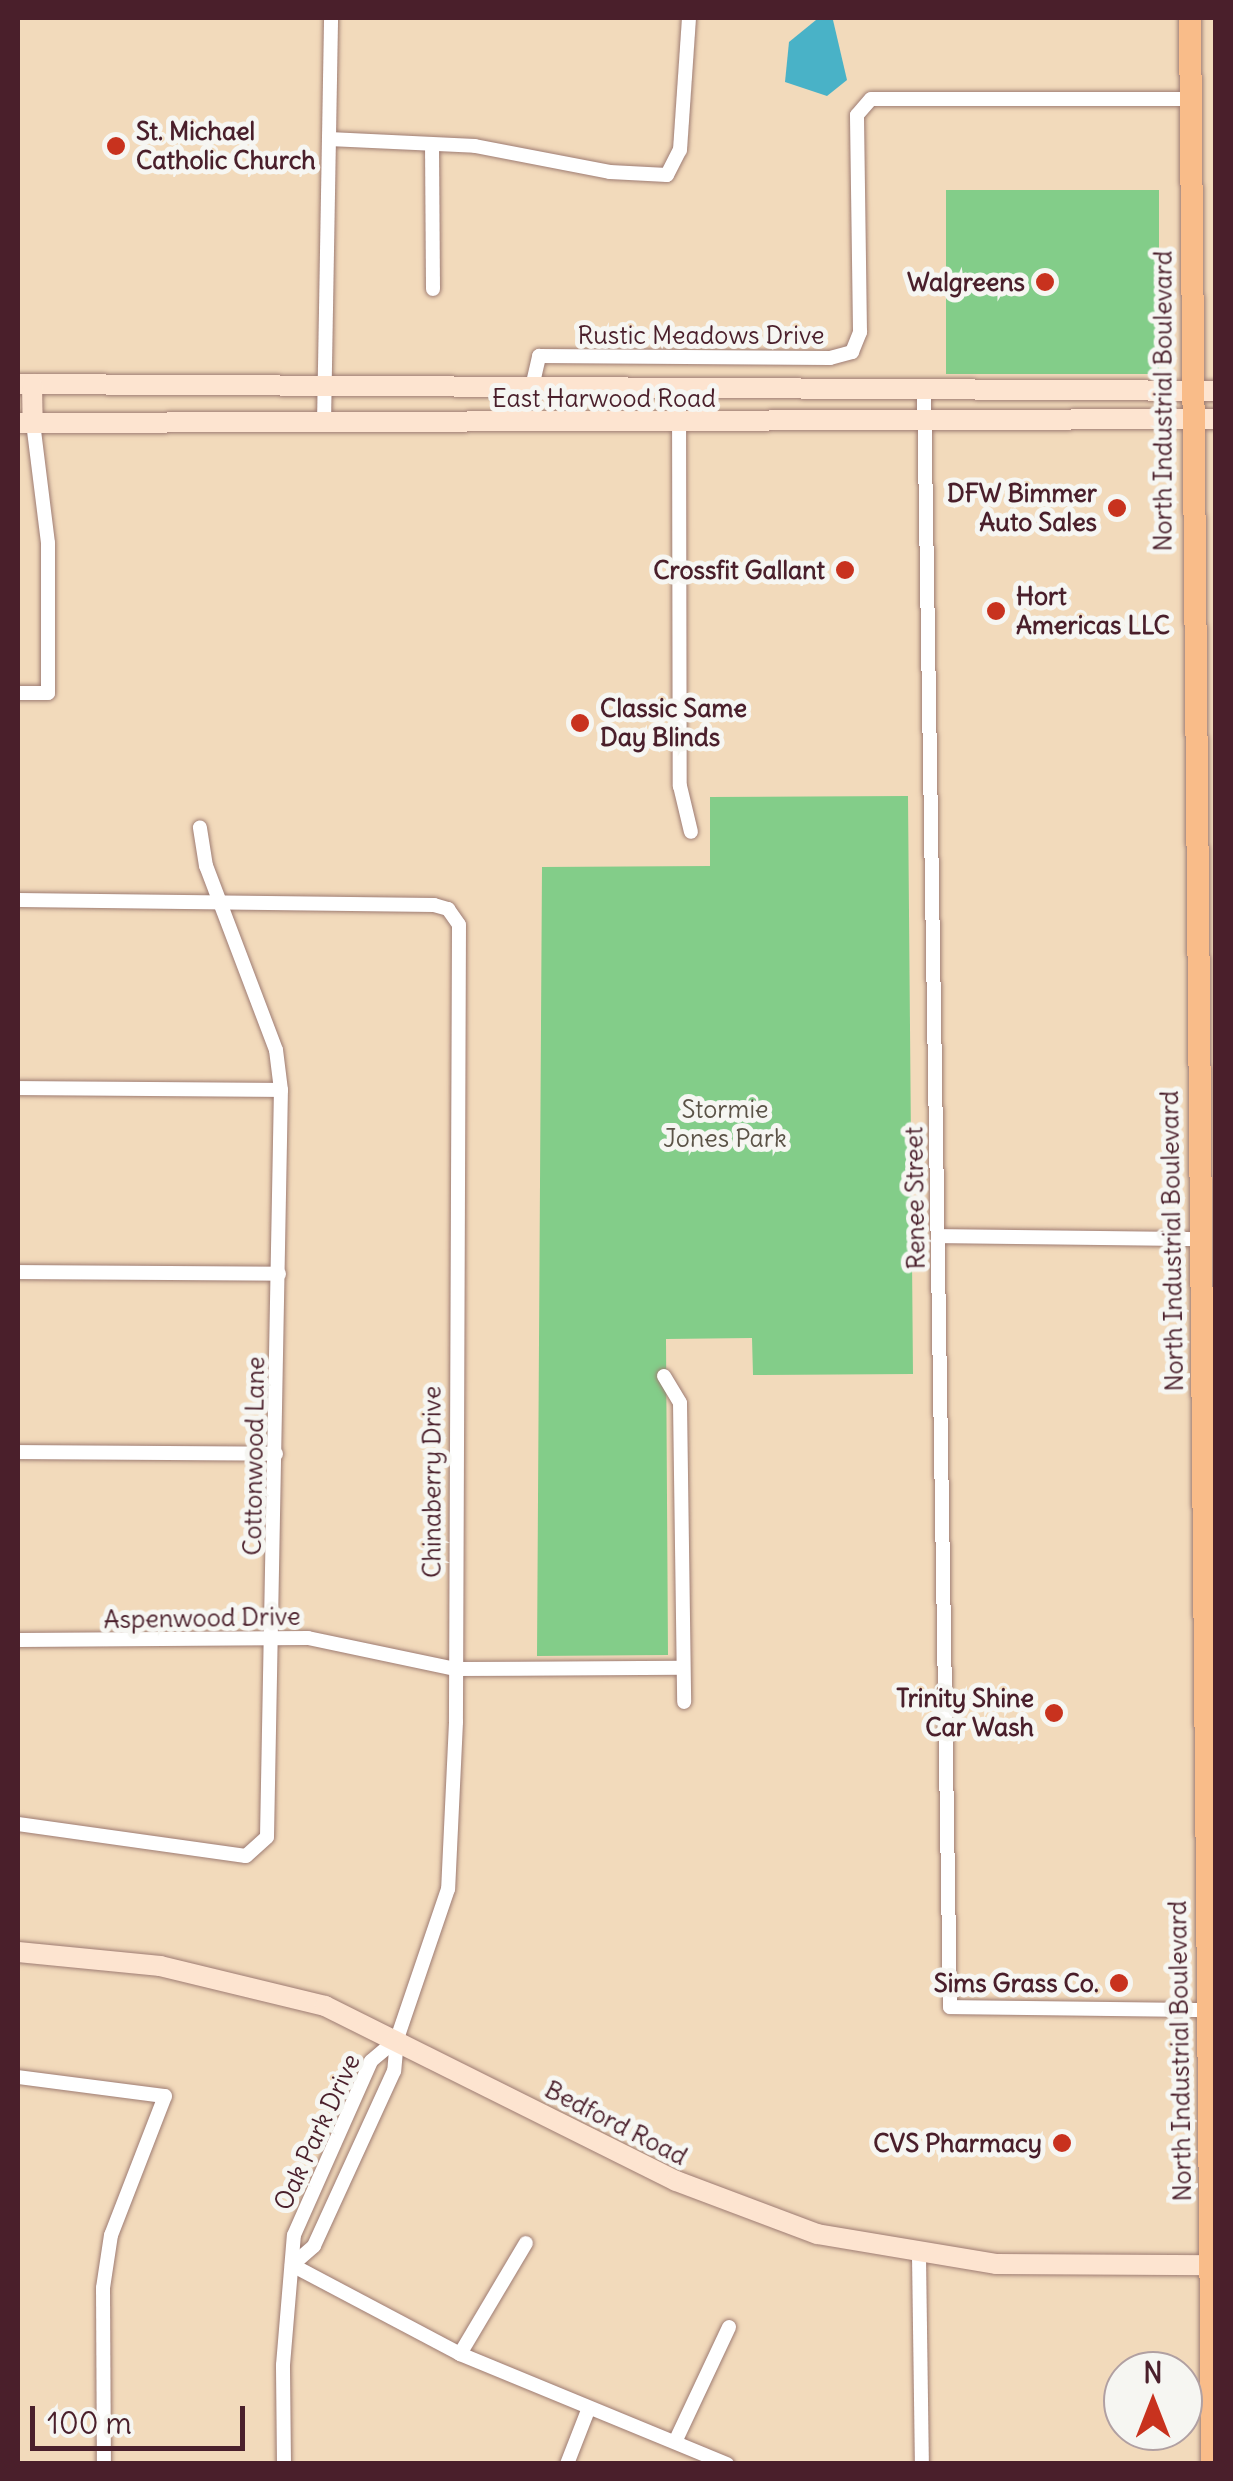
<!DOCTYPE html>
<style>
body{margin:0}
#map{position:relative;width:1233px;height:2481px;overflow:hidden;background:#f2dabb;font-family:Delius,sans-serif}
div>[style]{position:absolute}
.green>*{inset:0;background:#83cd89;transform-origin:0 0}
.water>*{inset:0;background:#49b2c7}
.roads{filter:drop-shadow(0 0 2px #9e7c73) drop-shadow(0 0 2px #9e7c73)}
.street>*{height:14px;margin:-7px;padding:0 7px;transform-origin:7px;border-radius:7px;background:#fff}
.secondary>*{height:20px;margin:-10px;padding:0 10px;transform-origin:10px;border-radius:10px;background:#fde4d0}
.primary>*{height:22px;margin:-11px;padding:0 11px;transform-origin:11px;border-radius:11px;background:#f9bc89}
.dots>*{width:28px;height:28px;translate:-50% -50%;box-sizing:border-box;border:5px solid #f6f6f2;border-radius:50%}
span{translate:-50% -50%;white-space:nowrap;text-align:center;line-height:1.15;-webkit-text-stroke:10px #f6f6f2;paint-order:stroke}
.poi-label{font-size:25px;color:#4a1f2b;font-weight:700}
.left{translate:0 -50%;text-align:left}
.right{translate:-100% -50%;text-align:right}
.street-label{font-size:25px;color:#4a1f2b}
.park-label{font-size:25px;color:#5b5347}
.frame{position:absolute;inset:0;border:20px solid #4a1f2b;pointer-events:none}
.north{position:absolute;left:1103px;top:2351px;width:100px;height:100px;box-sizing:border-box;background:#f6f6f2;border:2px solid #b1a0a2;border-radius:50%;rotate:0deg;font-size:28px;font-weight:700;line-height:40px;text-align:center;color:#4a1f2b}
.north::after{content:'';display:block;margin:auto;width:35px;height:45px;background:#c8321e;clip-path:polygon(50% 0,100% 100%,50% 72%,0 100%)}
.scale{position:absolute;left:30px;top:2406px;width:215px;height:45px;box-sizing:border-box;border:5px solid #4a1f2b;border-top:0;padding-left:12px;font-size:30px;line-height:35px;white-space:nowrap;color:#4a1f2b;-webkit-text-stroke:8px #f6f6f2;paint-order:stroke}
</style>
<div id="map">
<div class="green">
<i style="left:946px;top:190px;width:213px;height:184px"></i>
<i style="clip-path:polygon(908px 796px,913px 1374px,753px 1375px,752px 1338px,666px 1339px,668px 1655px,537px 1656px,542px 867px,710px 866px,710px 797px)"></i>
</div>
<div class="water">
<i style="clip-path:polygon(816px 20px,833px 20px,847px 80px,827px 96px,785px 82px,789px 42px)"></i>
</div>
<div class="roads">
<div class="street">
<i style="left:329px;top:139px;width:146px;rotate:2.7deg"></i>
<i style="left:475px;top:146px;width:137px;rotate:10.9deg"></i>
<i style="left:610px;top:172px;width:57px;rotate:3deg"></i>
<i style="left:667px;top:175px;width:28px;rotate:-63deg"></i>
<i style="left:680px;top:150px;width:132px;rotate:-86.1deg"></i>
<i style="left:432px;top:145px;width:144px;rotate:89.6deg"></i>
<i style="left:532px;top:387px;width:32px;rotate:-77deg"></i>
<i style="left:539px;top:356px;width:291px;rotate:0.4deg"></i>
<i style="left:830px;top:358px;width:23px;rotate:-15deg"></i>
<i style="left:852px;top:352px;width:22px;rotate:-68deg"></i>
<i style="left:860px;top:332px;width:217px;rotate:-90.8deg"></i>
<i style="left:857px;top:115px;width:21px;rotate:-49deg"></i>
<i style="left:871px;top:99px;width:319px"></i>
<i style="left:679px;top:388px;width:398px;rotate:89.9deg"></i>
<i style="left:680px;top:786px;width:47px;rotate:76.6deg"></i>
<i style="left:924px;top:389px;width:1618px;rotate:89.08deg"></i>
<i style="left:950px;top:2007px;width:258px;rotate:0.7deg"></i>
<i style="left:324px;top:423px;width:405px;rotate:-89deg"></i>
<i style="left:18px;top:693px;width:30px"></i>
<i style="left:48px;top:693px;width:150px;rotate:-90deg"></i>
<i style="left:48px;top:543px;width:121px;rotate:-97.1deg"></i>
<i style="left:18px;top:900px;width:416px;rotate:0.7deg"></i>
<i style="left:434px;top:905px;width:15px;rotate:16deg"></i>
<i style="left:448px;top:909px;width:19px;rotate:55deg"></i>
<i style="left:459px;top:925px;width:797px;rotate:90.22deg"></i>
<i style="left:456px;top:1722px;width:167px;rotate:92.7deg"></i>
<i style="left:448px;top:1889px;width:158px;rotate:108.8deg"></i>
<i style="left:397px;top:2039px;width:32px;rotate:95deg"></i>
<i style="left:394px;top:2071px;width:192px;rotate:114.6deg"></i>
<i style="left:314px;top:2246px;width:29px;rotate:139deg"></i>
<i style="left:18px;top:1088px;width:263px;rotate:0.4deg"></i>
<i style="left:938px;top:1236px;width:261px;rotate:0.7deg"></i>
<i style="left:18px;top:1272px;width:261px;rotate:0.4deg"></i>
<i style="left:664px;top:1376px;width:31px;rotate:59deg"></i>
<i style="left:680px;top:1403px;width:299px;rotate:89.2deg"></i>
<i style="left:18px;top:1452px;width:258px;rotate:0.4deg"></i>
<i style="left:18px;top:1640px;width:290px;rotate:-0.4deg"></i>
<i style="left:308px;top:1638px;width:150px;rotate:11.9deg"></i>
<i style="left:455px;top:1669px;width:228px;rotate:-0.3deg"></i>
<i style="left:18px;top:1824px;width:230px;rotate:8deg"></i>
<i style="left:246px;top:1856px;width:28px;rotate:-42deg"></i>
<i style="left:267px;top:1837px;width:747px;rotate:-88.93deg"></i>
<i style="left:281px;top:1090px;width:40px;rotate:-97.1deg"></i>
<i style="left:276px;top:1050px;width:197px;rotate:-110.8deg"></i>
<i style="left:206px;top:866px;width:39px;rotate:-99deg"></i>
<i style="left:18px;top:2077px;width:148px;rotate:7.4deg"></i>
<i style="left:165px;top:2096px;width:149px;rotate:111.2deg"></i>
<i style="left:111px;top:2235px;width:54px;rotate:98.6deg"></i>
<i style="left:103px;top:2288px;width:176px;rotate:89.7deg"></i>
<i style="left:919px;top:2256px;width:208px;rotate:89.2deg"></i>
<i style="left:292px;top:2265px;width:190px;rotate:27.9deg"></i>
<i style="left:460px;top:2354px;width:289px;rotate:22.4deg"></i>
<i style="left:460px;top:2354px;width:129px;rotate:-59.3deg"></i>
<i style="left:675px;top:2442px;width:127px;rotate:-64.8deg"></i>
<i style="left:284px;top:2464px;width:99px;rotate:-90.6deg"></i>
<i style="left:283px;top:2365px;width:130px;rotate:-85.2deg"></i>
<i style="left:294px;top:2235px;width:190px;rotate:-66.1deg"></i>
<i style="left:371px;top:2061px;width:34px;rotate:-40deg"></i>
<i style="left:567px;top:2464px;width:58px;rotate:-68.7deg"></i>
</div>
<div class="secondary">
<i style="left:18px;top:384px;width:1198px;rotate:0.33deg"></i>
<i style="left:32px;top:384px;width:39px;rotate:89deg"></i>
<i style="left:18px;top:423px;width:1198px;rotate:-0.19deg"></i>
<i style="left:18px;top:1952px;width:143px;rotate:5.6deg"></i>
<i style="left:160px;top:1966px;width:170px;rotate:13.6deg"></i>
<i style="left:325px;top:2006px;width:392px;rotate:26.5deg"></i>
<i style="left:676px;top:2181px;width:151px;rotate:20.6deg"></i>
<i style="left:817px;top:2234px;width:181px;rotate:9.5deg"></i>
<i style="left:996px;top:2264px;width:220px;rotate:0.3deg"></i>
</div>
<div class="primary">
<i style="left:1190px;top:18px;width:2446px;rotate:89.48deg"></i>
</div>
</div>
<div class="dots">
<i style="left:116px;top:146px;background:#c8321e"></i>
<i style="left:1045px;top:282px;background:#c8321e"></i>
<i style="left:1117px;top:508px;background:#c8321e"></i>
<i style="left:845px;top:570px;background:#c8321e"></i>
<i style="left:996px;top:611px;background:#c8321e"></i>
<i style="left:580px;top:723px;background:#c8321e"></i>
<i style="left:1054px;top:1713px;background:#c8321e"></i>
<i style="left:1119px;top:1983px;background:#c8321e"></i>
<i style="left:1062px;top:2143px;background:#c8321e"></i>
</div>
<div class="poi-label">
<span class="left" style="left:136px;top:146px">St. Michael<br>Catholic Church</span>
<span class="right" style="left:1025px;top:282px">Walgreens</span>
<span class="right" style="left:1097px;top:508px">DFW Bimmer<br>Auto Sales</span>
<span class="right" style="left:825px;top:570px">Crossfit Gallant</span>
<span class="left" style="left:1016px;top:611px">Hort<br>Americas LLC</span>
<span class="left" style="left:600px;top:723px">Classic Same<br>Day Blinds</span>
<span class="right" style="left:1034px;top:1713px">Trinity Shine<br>Car Wash</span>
<span class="right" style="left:1099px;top:1983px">Sims Grass Co.</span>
<span class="right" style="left:1042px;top:2143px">CVS Pharmacy</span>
</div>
<div class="street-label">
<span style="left:701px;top:335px">Rustic Meadows Drive</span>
<span style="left:604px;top:398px">East Harwood Road</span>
<span style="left:1163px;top:401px;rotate:-90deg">North Industrial Boulevard</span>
<span style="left:915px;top:1198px;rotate:-91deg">Renee Street</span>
<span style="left:1172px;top:1241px;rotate:-91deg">North Industrial Boulevard</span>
<span style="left:254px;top:1456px;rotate:-89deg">Cottonwood Lane</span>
<span style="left:432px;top:1482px;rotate:-90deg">Chinaberry Drive</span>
<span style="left:202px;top:1618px;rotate:-1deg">Aspenwood Drive</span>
<span style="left:1180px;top:2051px;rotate:-91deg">North Industrial Boulevard</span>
<span style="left:616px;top:2123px;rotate:27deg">Bedford Road</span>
<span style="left:317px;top:2132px;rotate:-65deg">Oak Park Drive</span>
</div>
<div class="park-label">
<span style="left:725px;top:1124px">Stormie<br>Jones Park</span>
</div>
<div class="frame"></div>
<div class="north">N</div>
<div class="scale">100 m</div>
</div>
